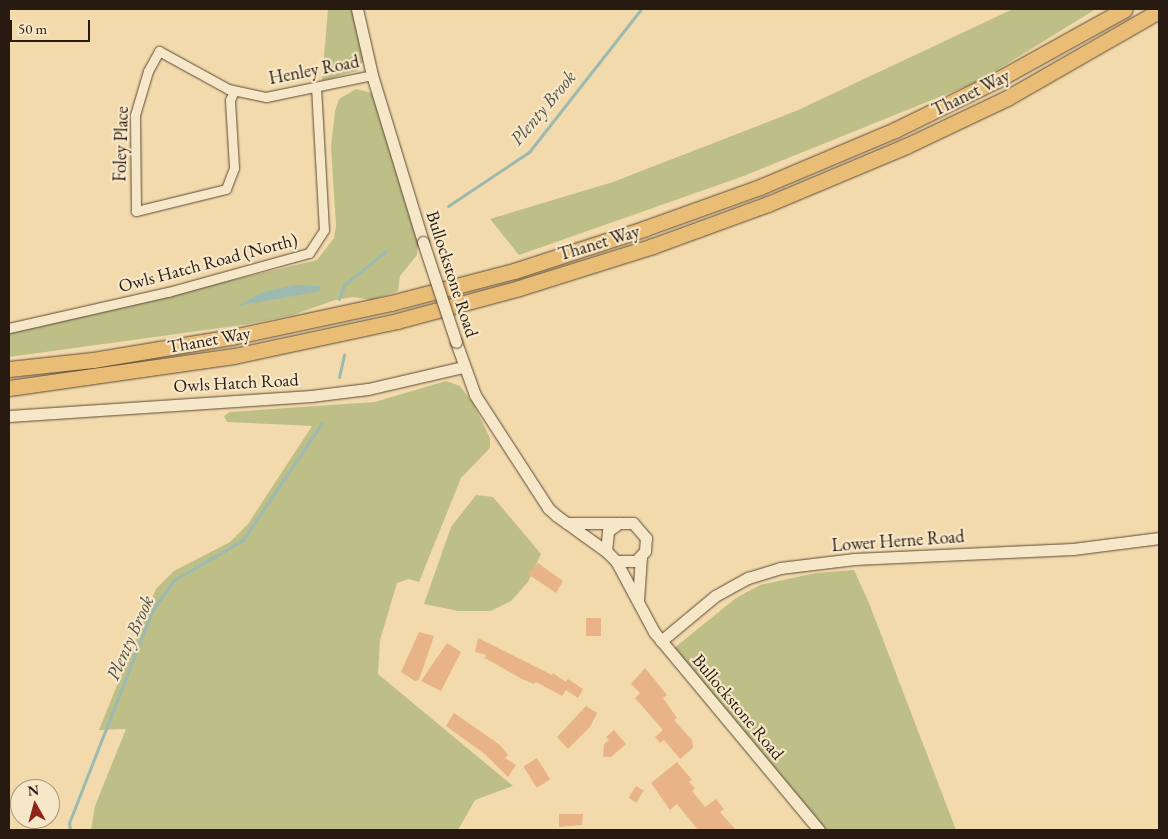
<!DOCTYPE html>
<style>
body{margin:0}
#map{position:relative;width:1168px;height:839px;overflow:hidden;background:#f3daac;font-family:"EB Garamond",serif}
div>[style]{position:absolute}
.green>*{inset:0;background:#bebe87}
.water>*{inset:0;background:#9cbab0}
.stream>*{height:3px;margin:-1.5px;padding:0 1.5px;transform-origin:1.5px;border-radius:1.5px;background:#9cbab0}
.building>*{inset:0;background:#e8b386;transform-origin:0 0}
.roads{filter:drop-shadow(0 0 1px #5a4a37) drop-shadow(0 0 1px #5a4a37)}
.minor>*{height:9px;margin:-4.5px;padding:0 4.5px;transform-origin:4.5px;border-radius:4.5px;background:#f7e7c9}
.tertiary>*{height:11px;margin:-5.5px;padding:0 5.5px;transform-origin:5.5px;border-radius:5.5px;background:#f7e7c9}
.trunk>*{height:15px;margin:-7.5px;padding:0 7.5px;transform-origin:7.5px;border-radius:7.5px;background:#eabd76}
.bridges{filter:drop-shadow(0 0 1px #5a4a37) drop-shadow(0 0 1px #5a4a37)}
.tertiary-bridge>*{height:11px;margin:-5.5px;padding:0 5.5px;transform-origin:5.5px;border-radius:5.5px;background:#f7e7c9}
span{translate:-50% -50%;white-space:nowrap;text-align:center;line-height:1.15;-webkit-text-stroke:4.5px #f7e7c9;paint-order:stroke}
.street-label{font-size:18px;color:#271a10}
.water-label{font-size:19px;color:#505248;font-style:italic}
.frame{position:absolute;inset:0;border:10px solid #271a10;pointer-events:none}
.north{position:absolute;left:10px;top:779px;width:50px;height:50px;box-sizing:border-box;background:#f7e7c9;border:1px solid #a4957f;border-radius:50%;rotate:353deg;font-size:14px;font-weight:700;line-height:20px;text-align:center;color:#271a10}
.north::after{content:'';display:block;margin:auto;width:18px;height:22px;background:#8f2418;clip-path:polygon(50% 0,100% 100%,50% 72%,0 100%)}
.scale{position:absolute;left:10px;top:20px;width:80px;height:22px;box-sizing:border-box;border:2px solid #271a10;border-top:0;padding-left:6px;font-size:15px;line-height:18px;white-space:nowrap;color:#271a10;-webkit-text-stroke:4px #f7e7c9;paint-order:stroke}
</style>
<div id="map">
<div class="green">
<i style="clip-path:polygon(328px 9px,356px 9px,364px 60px,357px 71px,322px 81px)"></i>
<i style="clip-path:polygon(1013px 9px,1096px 9px,979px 81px,741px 177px,519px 255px,490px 219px,613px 182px,796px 111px)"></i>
<i style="clip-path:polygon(356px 89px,372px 93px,418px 243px,417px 255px,400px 276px,398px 291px,371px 300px,353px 297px,335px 300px,293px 315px,249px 324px,9px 357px,9px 333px,317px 260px,334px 238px,336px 226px,331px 147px,335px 111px,339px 99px)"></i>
<i style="clip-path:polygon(446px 381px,460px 386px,473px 403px,490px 438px,490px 448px,461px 478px,419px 582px,409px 579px,397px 583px,380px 640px,378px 674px,513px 786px,475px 800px,458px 830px,91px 830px,95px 806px,126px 729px,99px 730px,156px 589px,174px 571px,230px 542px,248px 524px,312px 426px,227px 422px,224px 416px,230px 412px,375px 402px)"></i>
<i style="clip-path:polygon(476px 495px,493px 497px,541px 554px,528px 582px,511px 601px,491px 611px,458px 611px,424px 604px,451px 527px)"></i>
<i style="clip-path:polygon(854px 570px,869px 603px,956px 830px,821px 830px,673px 649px,736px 598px,760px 585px,816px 573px)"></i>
</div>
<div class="water">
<i style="clip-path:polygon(296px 285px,319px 286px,321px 291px,237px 306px,263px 292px)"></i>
</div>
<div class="stream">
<i style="left:448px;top:206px;width:97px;rotate:-33.7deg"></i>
<i style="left:529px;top:152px;width:182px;rotate:-51.9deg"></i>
<i style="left:339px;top:299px;width:15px;rotate:-70deg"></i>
<i style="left:344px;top:285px;width:54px;rotate:-39deg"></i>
<i style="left:339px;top:377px;width:23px;rotate:-77deg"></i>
<i style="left:70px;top:830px;width:7px;rotate:-98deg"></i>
<i style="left:69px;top:823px;width:230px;rotate:-68.6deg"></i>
<i style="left:153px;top:609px;width:36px;rotate:-54deg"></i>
<i style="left:174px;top:580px;width:80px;rotate:-30.1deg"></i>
<i style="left:243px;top:540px;width:141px;rotate:-56deg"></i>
</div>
<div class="building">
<i style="clip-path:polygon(538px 563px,563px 581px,556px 593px,528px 574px)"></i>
<i style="left:586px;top:618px;width:15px;height:18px"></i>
<i style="clip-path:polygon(419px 632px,434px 636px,419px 680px,415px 681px,401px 672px)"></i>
<i style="clip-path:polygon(478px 638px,552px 675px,553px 673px,566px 682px,568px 679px,583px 689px,578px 698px,566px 690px,562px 696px,536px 682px,534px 684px,522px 679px,485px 658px,486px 655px,475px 652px)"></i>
<i style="clip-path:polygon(447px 643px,461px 652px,441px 691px,421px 681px)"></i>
<i style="clip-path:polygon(645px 668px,667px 695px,663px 698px,677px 718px,674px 720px,692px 740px,693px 748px,680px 759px,664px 740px,660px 743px,655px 737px,663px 730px,635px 698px,640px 693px,631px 684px)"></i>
<i style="clip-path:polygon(586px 706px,597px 713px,590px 727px,568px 749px,557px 737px)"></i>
<i style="clip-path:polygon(454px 713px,500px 745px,508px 755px,505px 758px,516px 765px,508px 777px,486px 755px,446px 726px)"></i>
<i style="clip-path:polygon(614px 730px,626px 744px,611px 757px,603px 757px,604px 744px,609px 740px,606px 737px)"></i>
<i style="left:537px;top:758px;width:25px;height:16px;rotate:58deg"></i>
<i style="clip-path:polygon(677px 762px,692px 780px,689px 782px,695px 788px,692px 791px,705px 807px,716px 799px,724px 809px,720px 812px,736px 830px,698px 830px,677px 804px,670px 810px,651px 783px)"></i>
<i style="left:636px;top:786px;width:9px;height:14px;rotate:32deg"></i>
<i style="clip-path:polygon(559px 814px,583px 814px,582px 825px,559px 827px)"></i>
</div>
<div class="roads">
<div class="minor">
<i style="left:234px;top:91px;width:10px;rotate:114deg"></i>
<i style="left:230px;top:100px;width:68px;rotate:86.6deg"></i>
<i style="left:234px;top:168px;width:22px;rotate:111deg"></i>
<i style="left:226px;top:189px;width:93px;rotate:166.3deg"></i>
<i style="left:136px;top:211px;width:96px;rotate:-90.6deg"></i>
<i style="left:135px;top:115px;width:46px;rotate:-73.5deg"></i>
<i style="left:148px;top:71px;width:23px;rotate:-61deg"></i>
<i style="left:159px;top:51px;width:79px;rotate:28.8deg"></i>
<i style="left:228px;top:89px;width:39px;rotate:12deg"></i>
<i style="left:266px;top:97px;width:108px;rotate:-11.7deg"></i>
<i style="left:9px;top:328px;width:163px;rotate:-12.8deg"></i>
<i style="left:168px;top:292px;width:146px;rotate:-15.5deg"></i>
<i style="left:309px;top:253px;width:27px;rotate:-57deg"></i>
<i style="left:324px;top:230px;width:142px;rotate:-93.2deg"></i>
</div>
<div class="tertiary">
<i style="left:357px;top:9px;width:68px;rotate:77.2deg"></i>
<i style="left:372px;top:75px;width:175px;rotate:73deg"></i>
<i style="left:456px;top:342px;width:56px;rotate:70.3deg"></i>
<i style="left:475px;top:395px;width:135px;rotate:57.1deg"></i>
<i style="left:548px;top:508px;width:12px;rotate:42deg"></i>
<i style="left:557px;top:516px;width:12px;rotate:35deg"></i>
<i style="left:567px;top:523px;width:22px;rotate:36deg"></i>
<i style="left:585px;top:536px;width:26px;rotate:36deg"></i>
<i style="left:606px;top:551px;width:14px;rotate:45deg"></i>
<i style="left:616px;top:561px;width:20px"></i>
<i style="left:636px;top:561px;width:13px;rotate:-48deg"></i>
<i style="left:645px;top:551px;width:13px;rotate:-86deg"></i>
<i style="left:646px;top:538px;width:20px;rotate:-131deg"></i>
<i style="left:633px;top:523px;width:66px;rotate:180deg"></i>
<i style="left:9px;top:416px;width:303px;rotate:-3.8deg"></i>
<i style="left:311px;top:396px;width:57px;rotate:-7deg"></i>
<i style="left:368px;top:389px;width:98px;rotate:-13deg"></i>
<i style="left:606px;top:551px;width:20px;rotate:-84deg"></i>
<i style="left:608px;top:531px;width:14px;rotate:-36deg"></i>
<i style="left:616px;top:561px;width:81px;rotate:61.8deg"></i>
<i style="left:654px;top:632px;width:258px;rotate:50.2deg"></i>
<i style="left:638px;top:600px;width:43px;rotate:-86deg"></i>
<i style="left:661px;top:641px;width:70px;rotate:-39.8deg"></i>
<i style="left:715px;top:596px;width:38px;rotate:-29deg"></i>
<i style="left:748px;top:578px;width:34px;rotate:-17deg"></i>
<i style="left:780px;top:568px;width:75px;rotate:-6.9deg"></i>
<i style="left:854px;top:559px;width:219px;rotate:-2.6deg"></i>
<i style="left:1073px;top:549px;width:87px;rotate:-7.3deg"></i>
</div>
<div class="trunk">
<i style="left:9px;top:369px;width:84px;rotate:-6.1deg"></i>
<i style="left:93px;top:360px;width:141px;rotate:-9.4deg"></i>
<i style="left:232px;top:337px;width:163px;rotate:-12.1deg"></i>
<i style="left:391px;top:303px;width:127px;rotate:-14.6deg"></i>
<i style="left:514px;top:271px;width:139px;rotate:-18deg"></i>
<i style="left:646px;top:228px;width:121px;rotate:-19.8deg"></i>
<i style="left:760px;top:187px;width:147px;rotate:-22.9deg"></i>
<i style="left:895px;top:130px;width:114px;rotate:-26.1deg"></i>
<i style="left:997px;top:80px;width:146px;rotate:-29deg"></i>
<i style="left:9px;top:388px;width:227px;rotate:-8.1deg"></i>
<i style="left:234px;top:356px;width:167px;rotate:-12.1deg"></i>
<i style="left:397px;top:321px;width:126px;rotate:-15.1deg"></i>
<i style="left:519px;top:288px;width:140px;rotate:-17.4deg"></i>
<i style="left:653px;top:246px;width:122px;rotate:-20.1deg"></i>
<i style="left:768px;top:204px;width:150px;rotate:-22.8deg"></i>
<i style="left:906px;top:146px;width:112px;rotate:-25.4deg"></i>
<i style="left:1007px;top:98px;width:175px;rotate:-29.8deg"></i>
</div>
</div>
<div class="bridges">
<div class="tertiary-bridge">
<i style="left:423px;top:242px;width:105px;rotate:71.7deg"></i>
</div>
</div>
<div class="street-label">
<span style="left:314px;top:70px;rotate:-11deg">Henley Road</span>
<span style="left:971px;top:93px;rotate:-26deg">Thanet Way</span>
<span style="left:121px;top:144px;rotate:-88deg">Foley Place</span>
<span style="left:599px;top:243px;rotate:-17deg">Thanet Way</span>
<span style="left:208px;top:263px;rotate:-15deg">Owls Hatch Road (North)</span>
<span style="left:452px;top:274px;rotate:72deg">Bullockstone Road</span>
<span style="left:209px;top:340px;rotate:-10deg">Thanet Way</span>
<span style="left:236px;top:383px;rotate:-3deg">Owls Hatch Road</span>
<span style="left:898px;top:541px;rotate:-4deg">Lower Herne Road</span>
<span style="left:738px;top:707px;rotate:50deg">Bullockstone Road</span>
</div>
<div class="water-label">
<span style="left:543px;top:108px;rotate:-50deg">Plenty Brook</span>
<span style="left:130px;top:638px;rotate:-66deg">Plenty Brook</span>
</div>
<div class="frame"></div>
<div class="north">N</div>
<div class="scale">50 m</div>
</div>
